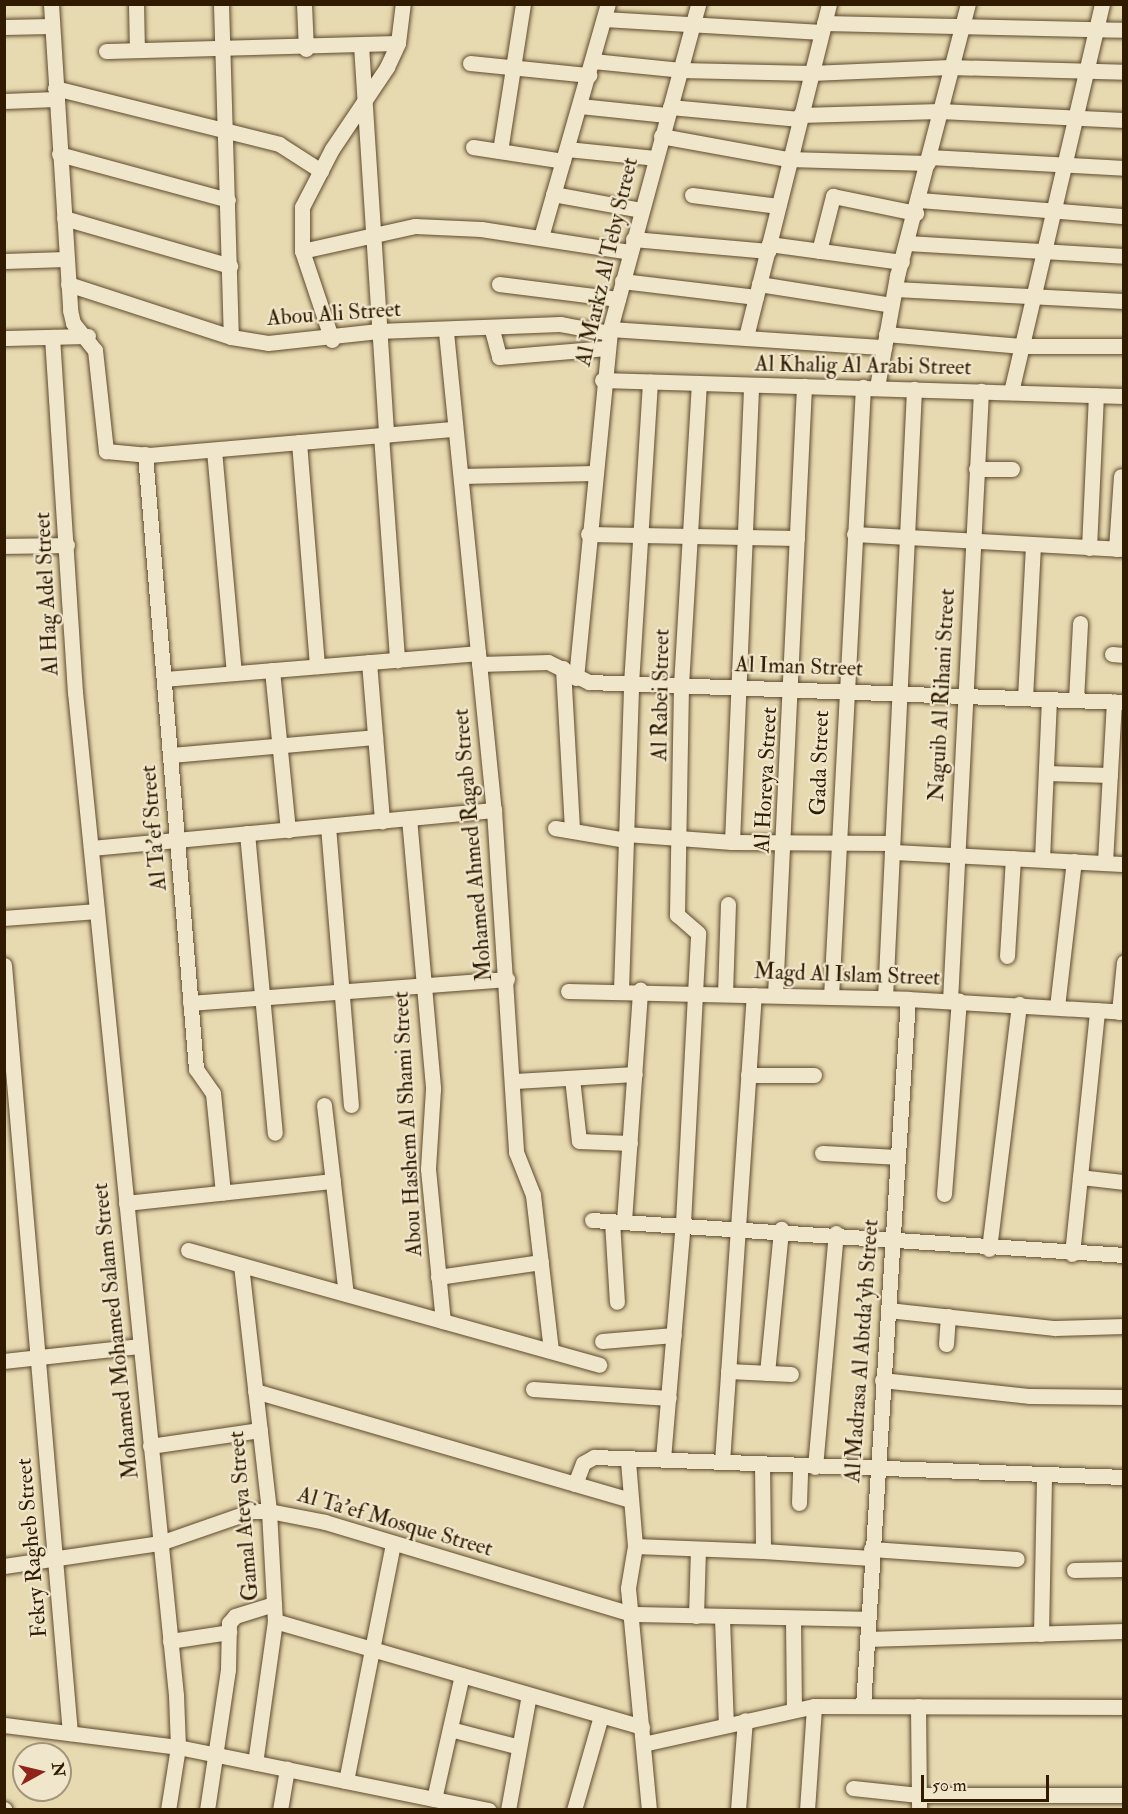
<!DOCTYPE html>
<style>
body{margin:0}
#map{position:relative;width:1128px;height:1814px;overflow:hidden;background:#e7d9b0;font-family:"IM FELL Double Pica",serif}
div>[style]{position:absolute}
.roads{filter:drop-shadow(0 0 2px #5e4a2c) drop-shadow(0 0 2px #5e4a2c)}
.street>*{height:15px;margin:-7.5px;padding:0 7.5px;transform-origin:7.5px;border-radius:7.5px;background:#efe6cc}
span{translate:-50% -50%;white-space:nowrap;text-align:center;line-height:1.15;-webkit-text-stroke:4.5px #efe6cc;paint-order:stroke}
.street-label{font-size:22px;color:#301b00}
.frame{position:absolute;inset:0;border:6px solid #301b00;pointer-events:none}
.north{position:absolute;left:12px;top:1742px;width:60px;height:60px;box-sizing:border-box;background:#efe6cc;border:2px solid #a3957a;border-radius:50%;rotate:82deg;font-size:16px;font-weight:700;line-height:24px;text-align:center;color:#301b00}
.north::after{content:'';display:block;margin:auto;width:21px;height:27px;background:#8f2418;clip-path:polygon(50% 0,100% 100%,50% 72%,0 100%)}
.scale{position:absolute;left:921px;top:1775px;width:128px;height:27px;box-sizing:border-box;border:3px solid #301b00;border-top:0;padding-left:8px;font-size:18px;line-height:21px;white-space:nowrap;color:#301b00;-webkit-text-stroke:4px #efe6cc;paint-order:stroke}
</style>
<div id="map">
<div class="roads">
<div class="street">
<i style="left:51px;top:4px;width:307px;rotate:86.4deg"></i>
<i style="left:70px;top:310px;width:13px;rotate:77deg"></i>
<i style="left:73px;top:323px;width:35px;rotate:51deg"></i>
<i style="left:95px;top:350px;width:102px;rotate:83.8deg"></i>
<i style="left:106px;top:451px;width:43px;rotate:5.3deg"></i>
<i style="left:149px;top:455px;width:307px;rotate:-4.9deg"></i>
<i style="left:136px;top:4px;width:46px;rotate:88.8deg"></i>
<i style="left:221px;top:4px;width:333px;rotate:88.3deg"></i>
<i style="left:304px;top:4px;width:45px;rotate:87.5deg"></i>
<i style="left:604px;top:19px;width:218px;rotate:3.4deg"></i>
<i style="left:824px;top:23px;width:300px;rotate:1.3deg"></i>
<i style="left:4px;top:27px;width:47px;rotate:-1.2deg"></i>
<i style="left:361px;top:45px;width:391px;rotate:86.3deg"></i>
<i style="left:106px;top:51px;width:292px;rotate:-1.6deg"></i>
<i style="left:593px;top:61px;width:88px;rotate:5.8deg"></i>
<i style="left:681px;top:70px;width:130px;rotate:1.3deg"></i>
<i style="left:811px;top:73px;width:139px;rotate:-2.5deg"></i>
<i style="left:950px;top:67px;width:174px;rotate:1.6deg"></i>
<i style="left:470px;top:63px;width:120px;rotate:5.8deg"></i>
<i style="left:55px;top:88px;width:231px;rotate:14deg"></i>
<i style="left:279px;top:144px;width:50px;rotate:32.7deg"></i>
<i style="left:4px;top:101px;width:52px;rotate:-2.2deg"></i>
<i style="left:580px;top:106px;width:87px;rotate:5.9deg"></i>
<i style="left:670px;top:107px;width:130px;rotate:5.3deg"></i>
<i style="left:800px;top:115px;width:140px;rotate:-1.6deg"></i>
<i style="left:940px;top:111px;width:184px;rotate:2.8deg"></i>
<i style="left:661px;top:136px;width:129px;rotate:10.3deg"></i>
<i style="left:788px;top:159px;width:140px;rotate:1.6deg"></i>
<i style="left:473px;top:147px;width:91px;rotate:8.8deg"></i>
<i style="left:567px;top:149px;width:88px;rotate:5.8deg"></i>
<i style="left:500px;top:151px;width:149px;rotate:-81.1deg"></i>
<i style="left:59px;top:154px;width:175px;rotate:15.2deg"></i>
<i style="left:929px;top:157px;width:195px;rotate:3.2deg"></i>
<i style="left:553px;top:194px;width:89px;rotate:10.3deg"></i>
<i style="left:692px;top:195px;width:87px;rotate:7.3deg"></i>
<i style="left:919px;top:200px;width:206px;rotate:4.5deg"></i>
<i style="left:64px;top:218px;width:173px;rotate:16.1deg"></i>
<i style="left:541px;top:237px;width:242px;rotate:-74deg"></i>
<i style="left:633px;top:239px;width:136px;rotate:5.1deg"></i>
<i style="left:907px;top:243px;width:217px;rotate:3.4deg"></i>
<i style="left:769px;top:244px;width:134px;rotate:7.7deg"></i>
<i style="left:302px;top:251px;width:116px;rotate:-12.5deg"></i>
<i style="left:415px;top:226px;width:66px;rotate:2.6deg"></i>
<i style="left:481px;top:229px;width:150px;rotate:8.8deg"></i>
<i style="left:819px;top:251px;width:57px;rotate:-75.7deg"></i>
<i style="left:833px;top:196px;width:85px;rotate:11.6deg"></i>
<i style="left:4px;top:261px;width:62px;rotate:-1.8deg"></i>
<i style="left:622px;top:281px;width:135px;rotate:6.8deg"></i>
<i style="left:68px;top:284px;width:171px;rotate:18deg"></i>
<i style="left:231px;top:337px;width:37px;rotate:9deg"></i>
<i style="left:268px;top:343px;width:111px;rotate:-6.2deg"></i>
<i style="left:378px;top:331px;width:182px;rotate:-2.2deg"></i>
<i style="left:560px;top:324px;width:51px;rotate:10.2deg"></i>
<i style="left:499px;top:284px;width:120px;rotate:7.2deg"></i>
<i style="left:759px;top:284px;width:134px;rotate:9deg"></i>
<i style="left:895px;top:289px;width:229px;rotate:3deg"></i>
<i style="left:610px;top:329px;width:275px;rotate:3.8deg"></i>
<i style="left:492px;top:330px;width:28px;rotate:75deg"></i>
<i style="left:499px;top:357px;width:108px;rotate:-4.8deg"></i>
<i style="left:446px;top:332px;width:480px;rotate:84.3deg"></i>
<i style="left:494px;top:810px;width:343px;rotate:86.3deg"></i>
<i style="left:516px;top:1152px;width:46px;rotate:68.4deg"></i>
<i style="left:533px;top:1195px;width:157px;rotate:83.4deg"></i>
<i style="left:886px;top:334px;width:136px;rotate:5.1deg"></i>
<i style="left:1021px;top:346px;width:103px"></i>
<i style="left:52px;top:337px;width:356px;rotate:86.3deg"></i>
<i style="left:75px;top:692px;width:1008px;rotate:84.25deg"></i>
<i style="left:176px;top:1695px;width:52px;rotate:87.8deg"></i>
<i style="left:178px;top:1747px;width:64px;rotate:99deg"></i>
<i style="left:746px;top:337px;width:343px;rotate:-76deg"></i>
<i style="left:4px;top:338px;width:84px;rotate:-1.4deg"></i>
<i style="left:332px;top:340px;width:94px;rotate:-108.6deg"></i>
<i style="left:302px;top:251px;width:44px;rotate:-90deg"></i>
<i style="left:302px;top:207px;width:65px;rotate:-62.7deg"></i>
<i style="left:332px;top:149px;width:99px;rotate:-56.1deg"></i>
<i style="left:387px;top:67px;width:26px;rotate:-65deg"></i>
<i style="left:398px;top:43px;width:39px;rotate:-83deg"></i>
<i style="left:602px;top:380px;width:522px;rotate:1.76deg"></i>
<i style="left:877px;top:387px;width:113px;rotate:-79.8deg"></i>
<i style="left:897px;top:276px;width:281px;rotate:-75.4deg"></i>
<i style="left:1011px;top:392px;width:399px;rotate:-76.8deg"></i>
<i style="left:381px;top:435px;width:226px;rotate:85.9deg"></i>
<i style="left:299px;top:442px;width:225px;rotate:85.4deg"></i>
<i style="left:214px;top:450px;width:224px;rotate:84.9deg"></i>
<i style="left:145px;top:454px;width:617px;rotate:85.26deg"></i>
<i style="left:196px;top:1069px;width:29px;rotate:55deg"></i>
<i style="left:213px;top:1093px;width:100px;rotate:84.3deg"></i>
<i style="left:976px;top:469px;width:36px"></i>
<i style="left:461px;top:476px;width:133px;rotate:-1.3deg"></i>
<i style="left:588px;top:534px;width:209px;rotate:1.1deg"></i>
<i style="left:854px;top:534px;width:270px;rotate:3.2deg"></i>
<i style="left:4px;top:546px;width:63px;rotate:-0.9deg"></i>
<i style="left:1089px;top:548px;width:153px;rotate:-87.4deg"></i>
<i style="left:1116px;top:549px;width:73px;rotate:-86.1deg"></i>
<i style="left:1112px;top:654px;width:12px;rotate:5deg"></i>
<i style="left:369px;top:662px;width:160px;rotate:85.3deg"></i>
<i style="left:479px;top:664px;width:69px;rotate:-1.7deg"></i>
<i style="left:548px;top:662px;width:46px;rotate:26deg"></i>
<i style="left:589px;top:682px;width:535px;rotate:2.14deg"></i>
<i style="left:563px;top:668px;width:163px;rotate:86.8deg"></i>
<i style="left:272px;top:670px;width:161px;rotate:84.3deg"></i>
<i style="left:576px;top:678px;width:351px;rotate:-84.4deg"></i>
<i style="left:610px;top:329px;width:337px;rotate:-74.8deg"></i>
<i style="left:164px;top:679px;width:315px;rotate:-4.7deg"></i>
<i style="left:1025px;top:698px;width:153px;rotate:-87deg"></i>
<i style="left:1076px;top:700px;width:77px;rotate:-87deg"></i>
<i style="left:170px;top:755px;width:206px;rotate:-5deg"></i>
<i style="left:1046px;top:773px;width:64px;rotate:1.8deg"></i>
<i style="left:409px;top:818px;width:272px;rotate:84.9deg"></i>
<i style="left:433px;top:1089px;width:80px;rotate:93.6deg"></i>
<i style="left:428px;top:1169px;width:153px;rotate:84.4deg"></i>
<i style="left:328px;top:826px;width:280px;rotate:85.3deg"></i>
<i style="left:555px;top:828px;width:72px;rotate:9.6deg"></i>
<i style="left:247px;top:833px;width:301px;rotate:84.7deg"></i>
<i style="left:626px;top:834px;width:106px;rotate:4.3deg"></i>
<i style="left:732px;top:842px;width:160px;rotate:0.4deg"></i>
<i style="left:732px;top:842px;width:456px;rotate:-87.6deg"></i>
<i style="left:91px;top:848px;width:405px;rotate:-5.4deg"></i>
<i style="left:892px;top:852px;width:232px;rotate:3deg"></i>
<i style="left:1042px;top:859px;width:160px;rotate:-87.5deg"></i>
<i style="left:1105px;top:862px;width:161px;rotate:-86.8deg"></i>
<i style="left:4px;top:918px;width:93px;rotate:-4.3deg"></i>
<i style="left:1007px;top:956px;width:98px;rotate:-86.5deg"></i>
<i style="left:4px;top:965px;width:771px;rotate:85.09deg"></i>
<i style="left:621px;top:990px;width:306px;rotate:-88.1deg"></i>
<i style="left:631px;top:684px;width:303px;rotate:-86.4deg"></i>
<i style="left:568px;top:991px;width:340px;rotate:1.3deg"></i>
<i style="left:908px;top:999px;width:216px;rotate:3.4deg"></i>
<i style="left:725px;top:994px;width:90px;rotate:-88.1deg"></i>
<i style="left:775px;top:995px;width:610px;rotate:-87.27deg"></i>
<i style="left:831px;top:997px;width:611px;rotate:-87deg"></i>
<i style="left:885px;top:998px;width:610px;rotate:-87.27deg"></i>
<i style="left:950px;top:1001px;width:611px;rotate:-87.09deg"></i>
<i style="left:190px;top:1003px;width:318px;rotate:-4.3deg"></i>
<i style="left:1057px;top:1007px;width:147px;rotate:-83.4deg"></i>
<i style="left:1119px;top:1012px;width:50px;rotate:-84.3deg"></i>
<i style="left:748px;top:1075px;width:66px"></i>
<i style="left:572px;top:1078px;width:63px;rotate:83.7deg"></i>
<i style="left:579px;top:1141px;width:51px;rotate:2.2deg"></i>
<i style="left:515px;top:1081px;width:120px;rotate:-3.3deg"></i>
<i style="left:324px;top:1105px;width:190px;rotate:83.4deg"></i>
<i style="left:822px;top:1153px;width:76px;rotate:3deg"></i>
<i style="left:1080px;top:1177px;width:44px;rotate:6.5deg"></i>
<i style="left:944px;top:1194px;width:194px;rotate:-85.6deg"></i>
<i style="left:126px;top:1203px;width:208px;rotate:-6.1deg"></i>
<i style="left:592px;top:1220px;width:533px;rotate:3.76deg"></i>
<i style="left:612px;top:1221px;width:81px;rotate:86.5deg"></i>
<i style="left:624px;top:1221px;width:232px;rotate:-86deg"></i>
<i style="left:989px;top:1249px;width:247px;rotate:-83deg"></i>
<i style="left:188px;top:1250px;width:427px;rotate:15.6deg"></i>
<i style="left:1072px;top:1254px;width:245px;rotate:-84.1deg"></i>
<i style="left:241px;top:1265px;width:248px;rotate:83.5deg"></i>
<i style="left:269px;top:1511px;width:110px;rotate:86.9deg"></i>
<i style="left:275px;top:1621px;width:143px;rotate:98deg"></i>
<i style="left:438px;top:1277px;width:104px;rotate:-8.3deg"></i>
<i style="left:888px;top:1310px;width:168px;rotate:6.2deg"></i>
<i style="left:1055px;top:1328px;width:69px;rotate:-1.7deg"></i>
<i style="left:602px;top:1341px;width:72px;rotate:-4.8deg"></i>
<i style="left:946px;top:1344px;width:28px;rotate:-86deg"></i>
<i style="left:4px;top:1361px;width:137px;rotate:-6.3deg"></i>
<i style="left:728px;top:1371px;width:63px;rotate:2.7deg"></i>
<i style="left:767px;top:1373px;width:145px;rotate:-84.4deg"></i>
<i style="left:882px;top:1380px;width:149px;rotate:6.2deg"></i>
<i style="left:1030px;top:1396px;width:94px;rotate:0.6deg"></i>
<i style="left:533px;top:1389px;width:136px;rotate:3.8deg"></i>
<i style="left:255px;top:1391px;width:390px;rotate:16.2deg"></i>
<i style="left:150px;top:1446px;width:111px;rotate:-8.3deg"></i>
<i style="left:663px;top:1459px;width:237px;rotate:-85.2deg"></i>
<i style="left:683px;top:1223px;width:290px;rotate:-87deg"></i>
<i style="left:698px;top:933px;width:28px;rotate:-139deg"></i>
<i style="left:677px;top:915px;width:230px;rotate:-89deg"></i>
<i style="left:681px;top:685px;width:301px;rotate:-86.6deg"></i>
<i style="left:628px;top:1461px;width:85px;rotate:85.3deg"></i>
<i style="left:635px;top:1546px;width:43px;rotate:99.5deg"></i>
<i style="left:628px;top:1588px;width:223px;rotate:84.6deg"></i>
<i style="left:722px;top:1462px;width:468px;rotate:-86.1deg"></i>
<i style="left:762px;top:1464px;width:87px;rotate:89.3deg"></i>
<i style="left:763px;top:1551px;width:108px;rotate:3.7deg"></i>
<i style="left:815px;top:1467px;width:235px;rotate:-84.9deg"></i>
<i style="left:575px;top:1484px;width:22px;rotate:-69deg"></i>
<i style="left:583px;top:1463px;width:13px;rotate:-29deg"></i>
<i style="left:594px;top:1457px;width:530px;rotate:2.16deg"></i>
<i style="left:799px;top:1503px;width:37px;rotate:-88deg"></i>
<i style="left:635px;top:1546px;width:128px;rotate:2.2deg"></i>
<i style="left:871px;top:1549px;width:146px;rotate:3.9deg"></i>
<i style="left:4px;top:1566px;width:158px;rotate:-8.4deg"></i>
<i style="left:160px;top:1543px;width:97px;rotate:-19.2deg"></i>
<i style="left:252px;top:1511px;width:17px"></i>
<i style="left:269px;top:1511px;width:57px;rotate:11.1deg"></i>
<i style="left:325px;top:1522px;width:320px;rotate:16.7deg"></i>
<i style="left:631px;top:1614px;width:237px;rotate:1.2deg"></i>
<i style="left:1074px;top:1570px;width:50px;rotate:-1.1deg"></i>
<i style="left:696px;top:1616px;width:67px;rotate:-88.3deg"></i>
<i style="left:722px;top:1618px;width:107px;rotate:87.9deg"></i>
<i style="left:793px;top:1618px;width:90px;rotate:89.4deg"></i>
<i style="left:275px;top:1621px;width:382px;rotate:16.1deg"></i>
<i style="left:1041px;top:1634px;width:157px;rotate:-88.9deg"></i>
<i style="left:867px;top:1639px;width:257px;rotate:-1.8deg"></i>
<i style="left:170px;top:1641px;width:60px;rotate:-8.7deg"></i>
<i style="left:863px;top:1706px;width:708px;rotate:-86.36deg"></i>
<i style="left:918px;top:1706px;width:104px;rotate:89.4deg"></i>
<i style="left:4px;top:1725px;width:175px;rotate:7.2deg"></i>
<i style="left:178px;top:1747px;width:317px;rotate:11.5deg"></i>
<i style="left:450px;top:1729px;width:68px;rotate:14.4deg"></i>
<i style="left:643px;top:1744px;width:175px;rotate:-12.5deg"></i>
<i style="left:814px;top:1706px;width:310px;rotate:0.2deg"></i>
<i style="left:346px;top:1781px;width:242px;rotate:-78.8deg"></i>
<i style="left:853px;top:1788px;width:66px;rotate:6.1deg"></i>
<i style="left:919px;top:1795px;width:205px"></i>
<i style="left:434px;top:1799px;width:127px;rotate:-77.3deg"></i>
<i style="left:4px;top:1809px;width:1px;rotate:45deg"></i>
<i style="left:207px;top:1810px;width:143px;rotate:-81.5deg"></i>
<i style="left:228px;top:1669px;width:46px;rotate:-88.8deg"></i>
<i style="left:229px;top:1623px;width:9px;rotate:-49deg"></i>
<i style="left:235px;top:1616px;width:41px;rotate:-17.1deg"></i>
<i style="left:280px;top:1810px;width:42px;rotate:-80.3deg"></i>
<i style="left:508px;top:1810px;width:117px;rotate:-79.7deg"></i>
<i style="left:574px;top:1810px;width:98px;rotate:-74deg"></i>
<i style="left:738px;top:1810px;width:90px;rotate:-85.6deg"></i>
<i style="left:807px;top:1810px;width:104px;rotate:-86.1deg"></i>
</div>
</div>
<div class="street-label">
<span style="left:607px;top:262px;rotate:-77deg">Al Markz Al Teby Street</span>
<span style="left:334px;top:314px;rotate:-4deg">Abou Ali Street</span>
<span style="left:863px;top:366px;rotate:1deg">Al Khalig Al Arabi Street</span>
<span style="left:47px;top:594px;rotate:-93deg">Al Hag Adel Street</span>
<span style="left:799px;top:667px;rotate:2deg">Al Iman Street</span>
<span style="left:661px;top:695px;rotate:-89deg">Al Rabei Street</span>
<span style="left:942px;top:695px;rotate:-87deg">Naguib Al Rihani Street</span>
<span style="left:820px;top:763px;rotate:-88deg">Gada Street</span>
<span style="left:766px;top:780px;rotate:-87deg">Al Horeya Street</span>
<span style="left:154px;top:828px;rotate:-95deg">Al Ta'ef Street</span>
<span style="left:473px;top:845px;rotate:-95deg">Mohamed Ahmed Ragab Street</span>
<span style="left:847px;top:975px;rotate:2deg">Magd Al Islam Street</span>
<span style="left:408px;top:1124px;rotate:-93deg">Abou Hashem Al Shami Street</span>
<span style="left:116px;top:1331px;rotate:-96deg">Mohamed Mohamed Salam Street</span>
<span style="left:862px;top:1351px;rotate:-86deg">Al Madrasa Al Abtda'yh Street</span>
<span style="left:244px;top:1516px;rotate:-95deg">Gamal Ateya Street</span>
<span style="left:395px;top:1522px;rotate:16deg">Al Ta'ef Mosque Street</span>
<span style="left:32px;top:1548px;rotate:-95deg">Fekry Ragheb Street</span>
</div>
<div class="frame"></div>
<div class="north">N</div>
<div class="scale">50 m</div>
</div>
